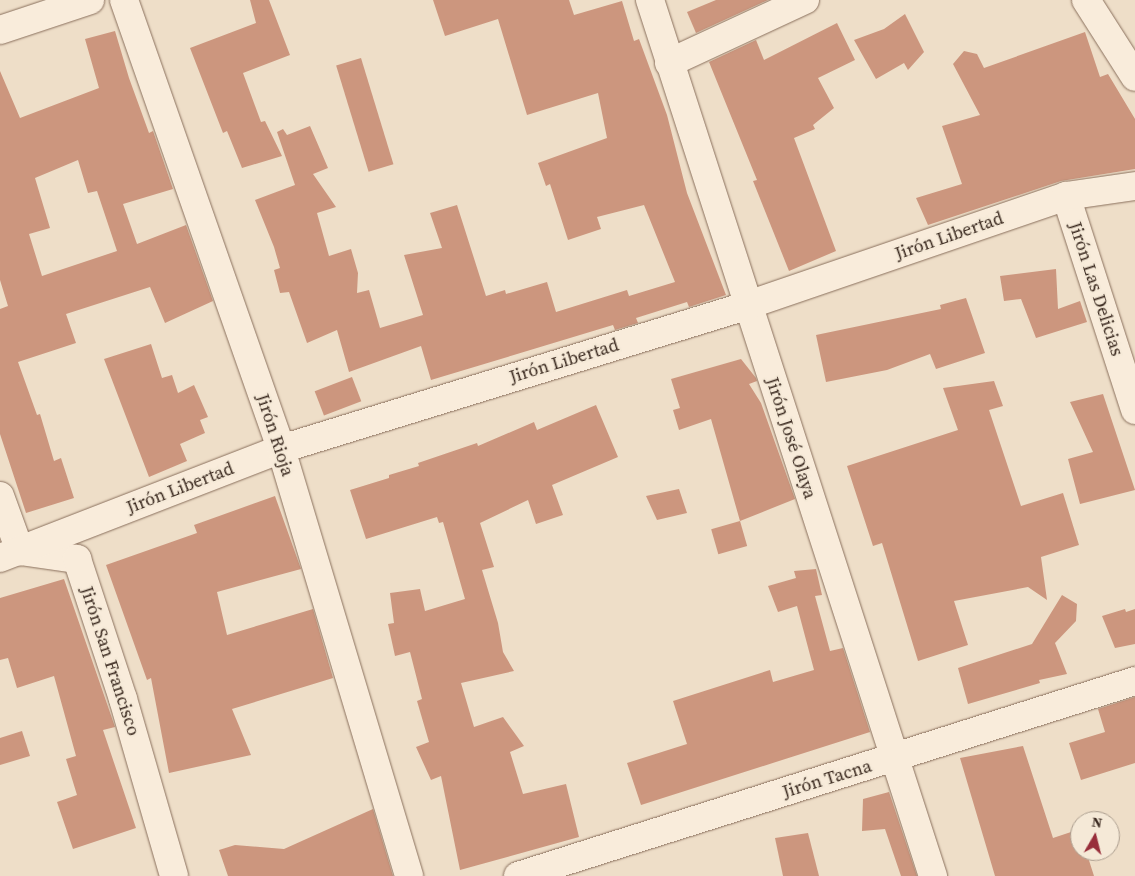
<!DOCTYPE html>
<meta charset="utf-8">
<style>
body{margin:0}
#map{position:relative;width:1135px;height:876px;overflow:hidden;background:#eedec8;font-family:"Source Serif 4",serif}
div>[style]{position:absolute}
.building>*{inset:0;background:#cc967e;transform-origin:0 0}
.roads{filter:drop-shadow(0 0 1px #8a705d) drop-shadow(0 0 1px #8a705d)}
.street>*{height:28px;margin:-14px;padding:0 14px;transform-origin:14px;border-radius:14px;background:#f9ecdb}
span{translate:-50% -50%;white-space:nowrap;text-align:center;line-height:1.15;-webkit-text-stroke:4px #f5e9d7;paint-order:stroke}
.street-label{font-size:18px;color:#3b2a20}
.north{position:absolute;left:1070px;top:811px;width:50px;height:50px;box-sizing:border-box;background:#f5e9d7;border:1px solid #ab9d8e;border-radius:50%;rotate:8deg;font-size:14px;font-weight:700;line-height:20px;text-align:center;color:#3b2a20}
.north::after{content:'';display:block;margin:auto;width:18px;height:22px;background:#982e3a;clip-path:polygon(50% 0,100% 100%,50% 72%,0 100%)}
</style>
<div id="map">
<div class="building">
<i style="clip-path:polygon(250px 0,269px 0,290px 55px,243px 73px,261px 122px,265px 121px,282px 156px,242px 168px,227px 131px,223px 133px,190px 48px,256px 23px)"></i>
<i style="clip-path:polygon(433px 0,569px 0,574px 15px,622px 1px,634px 41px,639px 39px,667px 115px,687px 193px,726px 295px,689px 307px,687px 302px,636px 318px,638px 323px,615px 330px,613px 325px,431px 380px,421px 346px,349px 372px,337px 330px,307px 343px,289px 292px,280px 293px,274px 270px,280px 268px,274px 247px,255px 200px,295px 185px,277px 132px,283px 129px,287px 135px,310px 126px,328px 168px,313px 174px,336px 207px,317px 213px,329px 256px,351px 249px,358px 273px,357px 293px,369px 290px,380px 328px,423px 315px,404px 255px,442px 248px,430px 213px,457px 205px,486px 296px,505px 290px,506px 294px,547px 282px,556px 312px,627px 290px,629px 296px,675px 282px,644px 205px,597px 217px,601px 229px,568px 240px,550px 184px,546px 186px,538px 163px,607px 138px,598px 93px,527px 115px,498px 19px,445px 36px)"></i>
<i style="clip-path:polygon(716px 0,768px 0,696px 33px,687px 12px)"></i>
<i style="clip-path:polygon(905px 14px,924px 52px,908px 70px,904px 63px,876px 79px,854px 40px,884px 29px)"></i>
<i style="clip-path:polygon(837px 23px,855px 60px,818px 78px,834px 108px,813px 125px,815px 129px,794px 138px,836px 251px,789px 271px,753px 181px,757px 180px,709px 62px,756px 40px,764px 60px)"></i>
<i style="clip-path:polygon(evenodd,115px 31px,129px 78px,149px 133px,153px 131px,173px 189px,123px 204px,137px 244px,186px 225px,213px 301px,165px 323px,150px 287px,66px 314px,76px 343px,18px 362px,37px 415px,40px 414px,54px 461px,61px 458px,74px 498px,26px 513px,0 434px,0 309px,8px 306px,0 280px,0 71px,20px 118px,99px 88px,85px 39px,115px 31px,78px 160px,88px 193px,97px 191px,117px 251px,42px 276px,29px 234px,50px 228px,35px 178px,78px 160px)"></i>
<i style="clip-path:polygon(1085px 32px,1100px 77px,1108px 74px,1135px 119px,1135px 169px,1061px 181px,928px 225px,916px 198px,962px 184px,942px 126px,980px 115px,953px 64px,964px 51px,977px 54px,984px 68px)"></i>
<i style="left:361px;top:58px;width:111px;height:26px;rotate:73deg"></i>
<i style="clip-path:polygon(1056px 269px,1058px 309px,1080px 301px,1087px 322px,1036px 338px,1021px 299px,1004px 301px,1000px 276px)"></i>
<i style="clip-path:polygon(966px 298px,985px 353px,936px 369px,930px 354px,887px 370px,826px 382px,816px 335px,941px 309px,940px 305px)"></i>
<i style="clip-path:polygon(151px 344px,162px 378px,172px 375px,178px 393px,194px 385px,208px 417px,200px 420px,205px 433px,180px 444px,187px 461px,149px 477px,104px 359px)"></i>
<i style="clip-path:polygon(741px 359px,756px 378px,757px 381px,749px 384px,761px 403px,795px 499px,740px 521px,711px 419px,679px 430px,673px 410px,680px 408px,671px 379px)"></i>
<i style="left:352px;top:377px;width:26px;height:40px;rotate:69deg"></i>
<i style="clip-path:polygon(994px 381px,1003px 406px,989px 410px,1021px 506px,1063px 493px,1079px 545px,1041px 557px,1047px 600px,1028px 587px,954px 601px,968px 645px,918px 661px,882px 543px,873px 546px,847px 466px,958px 430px,943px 388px)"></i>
<i style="clip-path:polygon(1103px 394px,1135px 490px,1080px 504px,1068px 459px,1093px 452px,1070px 402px)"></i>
<i style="clip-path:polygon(596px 405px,618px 457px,552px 485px,563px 515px,536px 524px,528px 500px,480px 523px,494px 567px,482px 570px,498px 623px,503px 652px,514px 671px,461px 683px,474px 727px,503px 717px,524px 746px,510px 752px,523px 794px,566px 784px,579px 837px,460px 870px,441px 776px,431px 780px,416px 747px,429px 742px,417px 701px,422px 699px,410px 652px,395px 656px,388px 624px,394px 623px,390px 593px,420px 589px,425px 611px,465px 599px,443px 522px,439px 523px,437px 517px,366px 539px,350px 490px,389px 478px,389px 475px,419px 466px,418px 463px,477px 443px,478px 446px,534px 422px,537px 430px)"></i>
<i style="clip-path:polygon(679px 489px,687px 513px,657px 520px,646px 496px)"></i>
<i style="clip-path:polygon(275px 496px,301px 569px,217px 592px,227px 635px,313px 609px,333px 678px,232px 709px,251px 755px,169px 773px,151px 678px,147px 680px,106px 565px,197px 533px,194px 525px)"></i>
<i style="left:740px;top:521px;width:26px;height:30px;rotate:74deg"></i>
<i style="clip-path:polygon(816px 569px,822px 595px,815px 596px,830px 651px,843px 648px,870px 732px,641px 805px,627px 763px,687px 744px,673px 701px,770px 670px,773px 682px,814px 670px,797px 606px,778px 612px,768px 586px,796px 578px,794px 571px)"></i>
<i style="clip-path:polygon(64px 579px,115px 727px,103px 730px,136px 828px,73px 849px,57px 802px,77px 795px,66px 759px,76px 756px,54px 676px,17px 688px,8px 658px,0 660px,0 598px)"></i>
<i style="clip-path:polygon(1062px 595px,1077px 604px,1076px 621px,1055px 643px,1067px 674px,1039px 680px,1040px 683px,968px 704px,958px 668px,1032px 644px)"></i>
<i style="clip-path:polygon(1125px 609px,1126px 612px,1135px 609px,1135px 644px,1115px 648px,1102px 616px)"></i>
<i style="clip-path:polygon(1135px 697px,1135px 763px,1081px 780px,1069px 743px,1105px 732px,1098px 709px)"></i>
<i style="clip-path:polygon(22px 731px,30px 756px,0 765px,0 738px)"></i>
<i style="clip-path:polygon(1023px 746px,1053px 838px,1080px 829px,1080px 851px,1086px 851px,1094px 876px,995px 876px,960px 758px)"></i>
<i style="clip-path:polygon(889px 792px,917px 876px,901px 876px,885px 829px,862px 831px,863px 799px)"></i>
<i style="clip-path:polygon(373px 809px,393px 876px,228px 876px,219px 850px,235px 845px,284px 849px)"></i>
<i style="clip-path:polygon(808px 833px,819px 876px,783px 876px,775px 838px)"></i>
</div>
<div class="roads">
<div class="street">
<i style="left:124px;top:0;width:476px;rotate:70.7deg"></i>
<i style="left:281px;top:449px;width:446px;rotate:73.3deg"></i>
<i style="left:650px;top:0;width:921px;rotate:72.1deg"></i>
<i style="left:1086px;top:0;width:91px;rotate:57.5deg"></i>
<i style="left:0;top:30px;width:95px;rotate:-18.4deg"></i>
<i style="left:669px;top:63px;width:150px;rotate:-24.9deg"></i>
<i style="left:1066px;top:196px;width:225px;rotate:72.1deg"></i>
<i style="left:0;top:496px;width:59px;rotate:70deg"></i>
<i style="left:20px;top:551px;width:58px;rotate:8deg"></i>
<i style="left:77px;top:559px;width:147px;rotate:71.8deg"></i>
<i style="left:123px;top:699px;width:184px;rotate:73.9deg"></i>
<i style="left:0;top:558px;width:301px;rotate:-21.2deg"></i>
<i style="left:281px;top:449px;width:489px;rotate:-17.1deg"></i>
<i style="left:748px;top:305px;width:336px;rotate:-18.9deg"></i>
<i style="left:1066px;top:196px;width:70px;rotate:-8.2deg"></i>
<i style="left:518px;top:876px;width:647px;rotate:-17.54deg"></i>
</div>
</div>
<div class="street-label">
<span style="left:949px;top:236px;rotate:-19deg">Jirón Libertad</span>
<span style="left:1096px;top:289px;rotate:72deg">Jirón Las Delicias</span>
<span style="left:564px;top:361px;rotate:-17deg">Jirón Libertad</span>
<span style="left:275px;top:435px;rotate:72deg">Jirón Rioja</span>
<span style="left:791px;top:438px;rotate:72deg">Jirón José Olaya</span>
<span style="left:180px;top:488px;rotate:-21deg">Jirón Libertad</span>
<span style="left:110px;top:661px;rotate:72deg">Jirón San Francisco</span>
<span style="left:827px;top:779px;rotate:-17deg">Jirón Tacna</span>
</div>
<div class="north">N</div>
</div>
